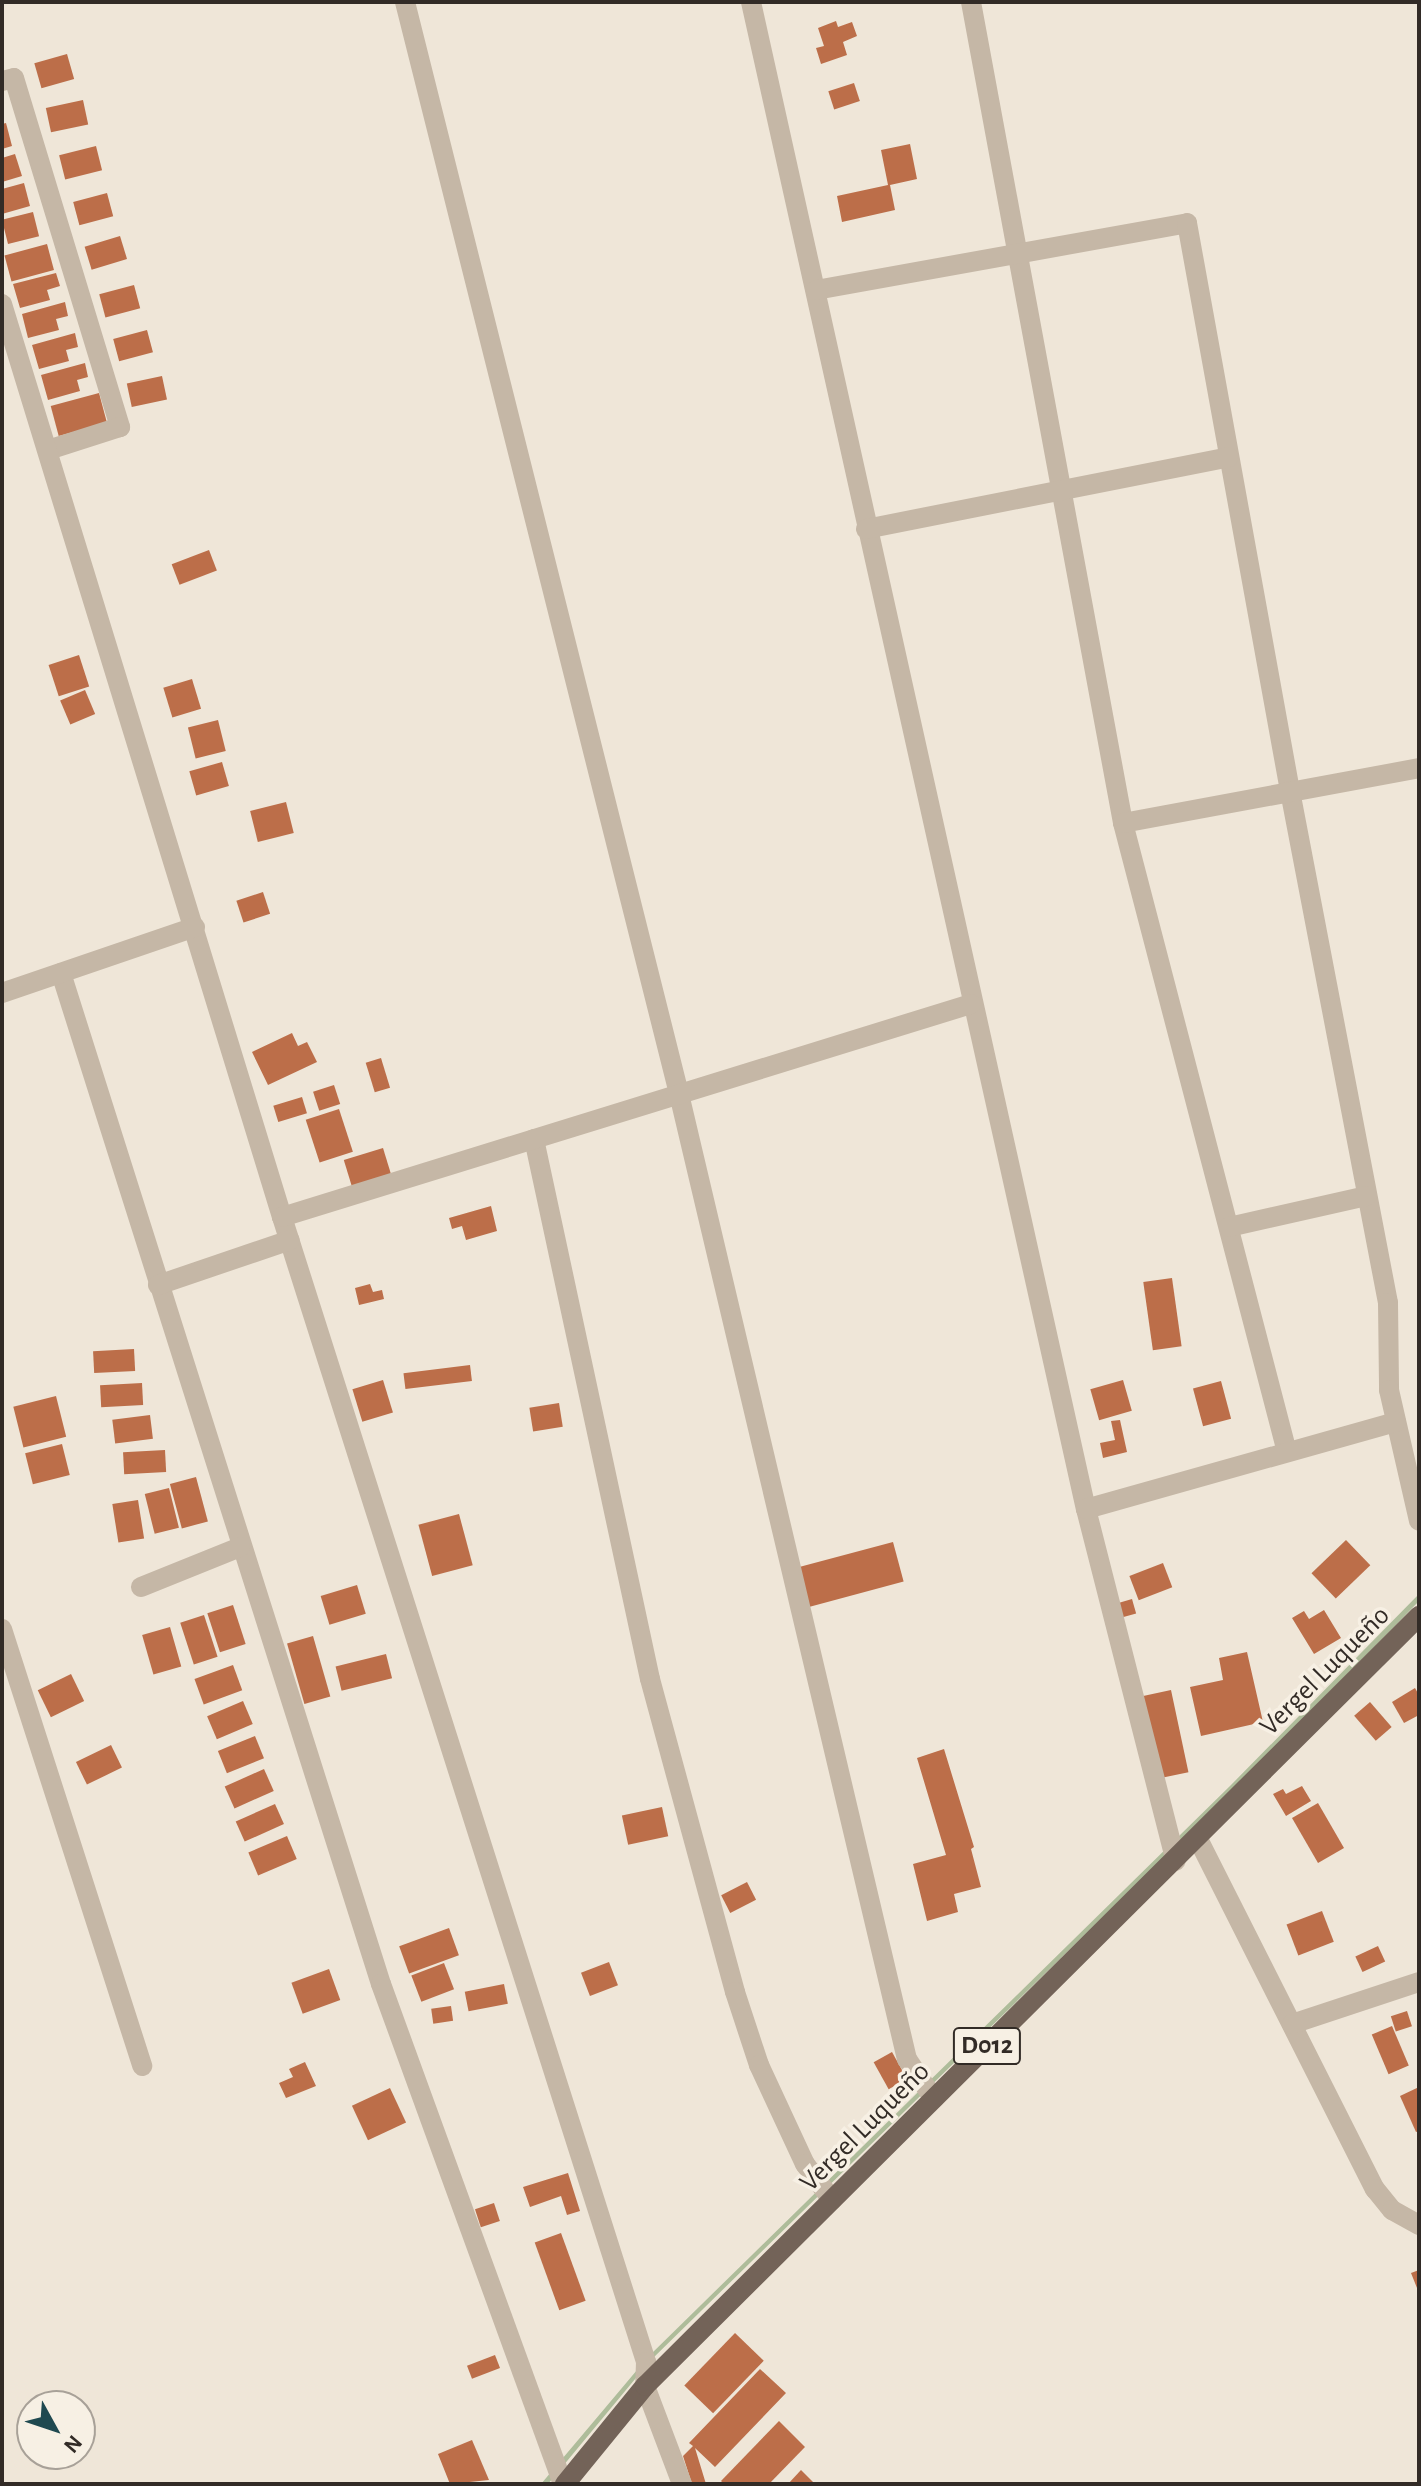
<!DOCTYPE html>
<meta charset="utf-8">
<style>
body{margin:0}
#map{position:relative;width:1421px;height:2486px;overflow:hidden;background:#efe6d8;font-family:"Alegreya Sans",sans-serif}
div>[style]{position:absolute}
.green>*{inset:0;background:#aebc9a}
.building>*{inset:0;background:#bc6e49;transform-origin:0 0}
.minor>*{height:20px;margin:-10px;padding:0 10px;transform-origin:10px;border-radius:10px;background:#c5b7a6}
.major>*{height:20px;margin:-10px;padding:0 10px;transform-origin:10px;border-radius:10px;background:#736358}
span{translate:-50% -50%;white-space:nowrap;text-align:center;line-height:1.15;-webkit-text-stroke:7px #f7f0e4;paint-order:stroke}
.shield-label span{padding:2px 6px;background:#f7f0e4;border:2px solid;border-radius:6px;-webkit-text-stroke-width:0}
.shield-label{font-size:26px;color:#322b26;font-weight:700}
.street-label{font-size:28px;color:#322b26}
.frame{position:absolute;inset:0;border:4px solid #322b26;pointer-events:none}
.north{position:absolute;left:16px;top:2390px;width:80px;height:80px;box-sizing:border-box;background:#f7f0e4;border:2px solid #a8a198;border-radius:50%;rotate:130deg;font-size:22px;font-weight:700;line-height:32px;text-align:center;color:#322b26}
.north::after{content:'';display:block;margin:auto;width:28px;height:36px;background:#1f4950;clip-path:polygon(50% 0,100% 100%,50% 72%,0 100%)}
</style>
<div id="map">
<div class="green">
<i style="clip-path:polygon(1419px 1594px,1419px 1601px,1391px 1630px,1164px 1857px,650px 2361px,548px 2484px,541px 2484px,648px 2357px,1231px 1785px)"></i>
</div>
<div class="building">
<i style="clip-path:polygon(836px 21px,838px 27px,852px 22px,857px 36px,843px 42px,847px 55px,821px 64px,816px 48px,824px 46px,818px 28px)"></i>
<i style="left:67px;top:54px;width:26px;height:34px;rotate:74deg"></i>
<i style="left:854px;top:83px;width:19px;height:27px;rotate:72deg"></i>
<i style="left:83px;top:100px;width:25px;height:38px;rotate:78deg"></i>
<i style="clip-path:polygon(6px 123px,12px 146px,2px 149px,2px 124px)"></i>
<i style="clip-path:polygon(910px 144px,917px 179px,890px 185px,895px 210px,842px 222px,837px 196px,888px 185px,881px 150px)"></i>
<i style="left:96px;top:146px;width:25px;height:38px;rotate:76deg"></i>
<i style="clip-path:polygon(15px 154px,22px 176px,2px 182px,2px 158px)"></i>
<i style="clip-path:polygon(24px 183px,30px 206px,2px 214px,2px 189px)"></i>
<i style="left:107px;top:193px;width:24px;height:35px;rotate:75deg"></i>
<i style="left:33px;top:212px;width:25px;height:32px;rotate:76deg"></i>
<i style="left:120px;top:236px;width:24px;height:37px;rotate:73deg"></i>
<i style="left:47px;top:244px;width:27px;height:44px;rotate:75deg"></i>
<i style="clip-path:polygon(56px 273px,60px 286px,47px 290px,50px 300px,20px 308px,13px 284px)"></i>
<i style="left:134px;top:285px;width:24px;height:36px;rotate:75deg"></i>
<i style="clip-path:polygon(65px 302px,68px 316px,56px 319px,59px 330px,28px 338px,22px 314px)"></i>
<i style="left:147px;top:330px;width:23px;height:35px;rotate:75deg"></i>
<i style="clip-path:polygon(75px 333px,78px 347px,66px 350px,69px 361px,39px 369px,32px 345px)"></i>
<i style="clip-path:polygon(85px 363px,88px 377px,77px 380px,80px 391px,48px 400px,41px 375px)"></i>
<i style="left:162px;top:376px;width:24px;height:36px;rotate:78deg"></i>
<i style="left:99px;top:393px;width:31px;height:50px;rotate:75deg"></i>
<i style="left:209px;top:550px;width:22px;height:40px;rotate:69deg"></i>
<i style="left:79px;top:655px;width:33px;height:32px;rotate:72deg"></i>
<i style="left:192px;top:679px;width:31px;height:30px;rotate:73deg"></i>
<i style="left:85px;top:690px;width:26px;height:27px;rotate:67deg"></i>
<i style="left:218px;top:720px;width:32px;height:31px;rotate:76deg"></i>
<i style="left:222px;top:762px;width:25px;height:34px;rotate:74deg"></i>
<i style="left:286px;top:802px;width:32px;height:37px;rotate:76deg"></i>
<i style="left:263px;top:892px;width:23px;height:28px;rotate:72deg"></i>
<i style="clip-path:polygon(292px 1033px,298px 1046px,307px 1042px,317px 1062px,268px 1085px,252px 1052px)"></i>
<i style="left:381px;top:1058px;width:31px;height:16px;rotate:73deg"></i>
<i style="left:334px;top:1085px;width:20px;height:22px;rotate:72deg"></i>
<i style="left:302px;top:1097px;width:17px;height:30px;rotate:73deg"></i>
<i style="left:339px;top:1109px;width:45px;height:35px;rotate:72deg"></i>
<i style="left:383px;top:1148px;width:28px;height:41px;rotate:73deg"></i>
<i style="clip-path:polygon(491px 1206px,497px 1231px,466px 1240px,462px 1226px,452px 1229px,449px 1218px)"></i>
<i style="left:1172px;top:1278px;width:69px;height:29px;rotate:82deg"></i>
<i style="clip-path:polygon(370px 1284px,373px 1292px,382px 1290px,384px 1299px,359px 1305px,355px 1288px)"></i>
<i style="left:134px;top:1349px;width:22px;height:41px;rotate:87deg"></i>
<i style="left:470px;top:1365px;width:16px;height:67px;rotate:83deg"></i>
<i style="left:383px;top:1380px;width:34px;height:32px;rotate:73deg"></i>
<i style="left:1123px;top:1380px;width:32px;height:34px;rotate:74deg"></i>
<i style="left:1221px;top:1381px;width:39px;height:29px;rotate:75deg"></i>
<i style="left:142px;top:1383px;width:22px;height:42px;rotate:87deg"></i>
<i style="left:56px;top:1396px;width:42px;height:44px;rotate:76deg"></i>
<i style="left:559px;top:1403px;width:24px;height:30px;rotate:81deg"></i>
<i style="left:150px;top:1415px;width:24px;height:38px;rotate:83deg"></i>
<i style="clip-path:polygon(1120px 1420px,1127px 1452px,1103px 1458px,1100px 1443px,1115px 1440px,1111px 1421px)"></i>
<i style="left:62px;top:1444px;width:32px;height:38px;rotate:76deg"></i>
<i style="left:165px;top:1450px;width:22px;height:42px;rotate:87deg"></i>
<i style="left:196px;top:1477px;width:46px;height:27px;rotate:75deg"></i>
<i style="left:169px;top:1488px;width:41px;height:25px;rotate:76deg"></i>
<i style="left:138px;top:1500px;width:39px;height:26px;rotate:81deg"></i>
<i style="left:459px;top:1514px;width:53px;height:42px;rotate:75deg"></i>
<i style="left:1346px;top:1540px;width:35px;height:48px;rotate:46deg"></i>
<i style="left:893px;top:1542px;width:41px;height:98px;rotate:75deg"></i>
<i style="left:1163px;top:1563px;width:26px;height:36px;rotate:69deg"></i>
<i style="left:357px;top:1585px;width:30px;height:38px;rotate:73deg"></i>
<i style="left:1132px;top:1599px;width:15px;height:15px;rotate:74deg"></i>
<i style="left:233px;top:1605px;width:41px;height:27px;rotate:72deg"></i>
<i style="clip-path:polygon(1324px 1610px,1341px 1638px,1314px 1654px,1292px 1618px,1304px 1611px,1309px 1619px)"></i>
<i style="left:204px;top:1615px;width:44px;height:25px;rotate:72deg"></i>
<i style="left:170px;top:1627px;width:41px;height:29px;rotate:74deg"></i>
<i style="left:313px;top:1636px;width:63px;height:27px;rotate:74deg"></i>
<i style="clip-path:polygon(1247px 1652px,1263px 1722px,1201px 1736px,1190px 1687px,1223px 1680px,1219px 1658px)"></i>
<i style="left:386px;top:1654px;width:25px;height:52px;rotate:76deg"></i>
<i style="left:233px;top:1665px;width:27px;height:41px;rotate:70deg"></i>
<i style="left:71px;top:1674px;width:30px;height:37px;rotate:64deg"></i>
<i style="clip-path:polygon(1415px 1688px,1419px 1695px,1419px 1715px,1404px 1723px,1392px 1702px)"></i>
<i style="left:1171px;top:1690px;width:84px;height:32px;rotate:78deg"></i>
<i style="left:243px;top:1701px;width:25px;height:39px;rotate:67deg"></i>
<i style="left:1370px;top:1702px;width:33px;height:21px;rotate:49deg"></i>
<i style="left:255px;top:1736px;width:24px;height:40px;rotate:68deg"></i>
<i style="left:111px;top:1745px;width:25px;height:39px;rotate:64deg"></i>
<i style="clip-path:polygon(944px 1749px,974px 1847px,971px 1849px,981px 1887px,954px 1894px,958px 1912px,927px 1921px,913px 1864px,946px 1855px,917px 1758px)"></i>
<i style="left:264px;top:1769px;width:24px;height:43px;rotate:66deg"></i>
<i style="clip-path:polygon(1302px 1786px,1311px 1801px,1286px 1816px,1273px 1794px,1283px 1789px,1286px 1794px)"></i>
<i style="left:1318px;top:1803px;width:52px;height:30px;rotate:60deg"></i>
<i style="left:275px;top:1804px;width:22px;height:43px;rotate:66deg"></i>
<i style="left:662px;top:1807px;width:30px;height:41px;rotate:78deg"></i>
<i style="left:287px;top:1836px;width:25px;height:42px;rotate:67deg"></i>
<i style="left:747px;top:1882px;width:20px;height:29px;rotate:63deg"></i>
<i style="left:1322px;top:1911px;width:33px;height:38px;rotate:69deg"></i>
<i style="left:449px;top:1928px;width:29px;height:53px;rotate:70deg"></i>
<i style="left:1378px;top:1946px;width:17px;height:25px;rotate:65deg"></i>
<i style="left:609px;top:1962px;width:25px;height:30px;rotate:69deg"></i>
<i style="left:444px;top:1963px;width:28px;height:35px;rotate:69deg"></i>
<i style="left:329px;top:1969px;width:33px;height:40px;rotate:70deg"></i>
<i style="left:504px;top:1984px;width:20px;height:40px;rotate:79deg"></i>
<i style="left:451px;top:2006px;width:15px;height:20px;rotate:82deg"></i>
<i style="left:1407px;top:2011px;width:16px;height:17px;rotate:72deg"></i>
<i style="left:1392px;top:2026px;width:43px;height:22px;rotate:67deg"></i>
<i style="left:892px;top:2052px;width:31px;height:21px;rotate:61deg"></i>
<i style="clip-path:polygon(305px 2062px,316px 2086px,286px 2098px,279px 2083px,293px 2077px,289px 2069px)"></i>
<i style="clip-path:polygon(1419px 2087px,1419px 2131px,1416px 2132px,1400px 2096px)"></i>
<i style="left:390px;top:2088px;width:38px;height:42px;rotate:65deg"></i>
<i style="clip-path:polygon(568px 2173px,580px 2211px,567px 2215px,561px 2196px,530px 2207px,523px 2187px)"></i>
<i style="left:494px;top:2203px;width:19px;height:20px;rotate:72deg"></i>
<i style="left:561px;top:2233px;width:72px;height:28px;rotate:70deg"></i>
<i style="clip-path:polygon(1419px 2270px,1419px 2293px,1411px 2273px)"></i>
<i style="left:735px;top:2333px;width:40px;height:73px;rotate:44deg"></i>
<i style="left:495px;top:2355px;width:14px;height:30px;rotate:69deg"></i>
<i style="clip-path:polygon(760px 2369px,786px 2393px,715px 2467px,695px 2448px,706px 2484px,692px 2484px,683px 2456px,693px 2446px,689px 2443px)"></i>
<i style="clip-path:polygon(779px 2421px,805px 2447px,769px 2484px,724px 2484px,721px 2481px)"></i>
<i style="clip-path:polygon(472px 2440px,489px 2480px,450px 2484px,438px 2454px)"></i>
<i style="clip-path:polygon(801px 2470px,815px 2484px,788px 2484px)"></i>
</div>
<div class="minor">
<i style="left:405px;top:2px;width:1126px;rotate:75.91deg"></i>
<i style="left:679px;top:1094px;width:992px;rotate:76.71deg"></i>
<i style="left:907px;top:2059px;width:48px;rotate:56deg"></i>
<i style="left:751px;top:2px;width:1544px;rotate:77.47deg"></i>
<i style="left:1086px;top:1509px;width:363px;rotate:75.7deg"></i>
<i style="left:971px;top:2px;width:835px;rotate:79.51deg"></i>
<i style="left:1123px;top:823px;width:650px;rotate:75.39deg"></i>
<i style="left:2px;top:81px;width:12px;rotate:-14deg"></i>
<i style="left:14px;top:78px;width:365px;rotate:73.1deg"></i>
<i style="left:120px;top:427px;width:76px;rotate:162.3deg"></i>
<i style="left:816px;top:290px;width:377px;rotate:-10.2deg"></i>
<i style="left:1187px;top:223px;width:577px;rotate:79.72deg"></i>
<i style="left:1290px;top:791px;width:521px;rotate:79.16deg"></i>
<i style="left:1388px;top:1303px;width:87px;rotate:89.3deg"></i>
<i style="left:1389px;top:1390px;width:134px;rotate:77.1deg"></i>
<i style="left:2px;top:304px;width:955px;rotate:72.95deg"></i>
<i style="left:282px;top:1217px;width:1201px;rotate:72.36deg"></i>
<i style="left:646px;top:2362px;width:24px;rotate:92deg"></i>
<i style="left:645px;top:2386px;width:105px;rotate:69.3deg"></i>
<i style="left:866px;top:529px;width:369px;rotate:-11.2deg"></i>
<i style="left:1123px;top:823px;width:301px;rotate:-10.5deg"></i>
<i style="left:61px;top:973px;width:1060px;rotate:72.44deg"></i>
<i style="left:381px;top:1984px;width:532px;rotate:70deg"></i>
<i style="left:2px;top:993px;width:204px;rotate:-18.9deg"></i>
<i style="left:534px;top:1139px;width:552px;rotate:77.88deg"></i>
<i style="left:650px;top:1679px;width:324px;rotate:74.8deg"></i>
<i style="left:735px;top:1992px;width:77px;rotate:71.8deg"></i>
<i style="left:759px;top:2065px;width:109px;rotate:65.1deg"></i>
<i style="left:805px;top:2164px;width:45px;rotate:53.1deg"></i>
<i style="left:282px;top:1217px;width:721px;rotate:-17.18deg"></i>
<i style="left:1229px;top:1227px;width:141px;rotate:-12.7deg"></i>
<i style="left:158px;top:1285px;width:139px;rotate:-18.8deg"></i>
<i style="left:1086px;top:1509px;width:322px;rotate:-15.7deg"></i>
<i style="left:141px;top:1587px;width:107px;rotate:-22deg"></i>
<i style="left:2px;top:1629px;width:459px;rotate:72.2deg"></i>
<i style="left:1198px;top:1839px;width:392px;rotate:63.2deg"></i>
<i style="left:1375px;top:2189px;width:27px;rotate:51deg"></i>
<i style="left:1392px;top:2210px;width:31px;rotate:29deg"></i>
<i style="left:1292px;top:2024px;width:134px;rotate:-18.3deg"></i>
</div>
<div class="major">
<i style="left:565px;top:2484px;width:127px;rotate:-50.8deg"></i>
<i style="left:645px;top:2386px;width:1092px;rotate:-44.85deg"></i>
</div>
<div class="shield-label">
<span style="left:987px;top:2046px">D012</span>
</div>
<div class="street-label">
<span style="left:1325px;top:1671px;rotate:-45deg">Vergel Luqueño</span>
<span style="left:865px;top:2127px;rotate:-45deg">Vergel Luqueño</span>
</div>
<div class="frame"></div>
<div class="north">N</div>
</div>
